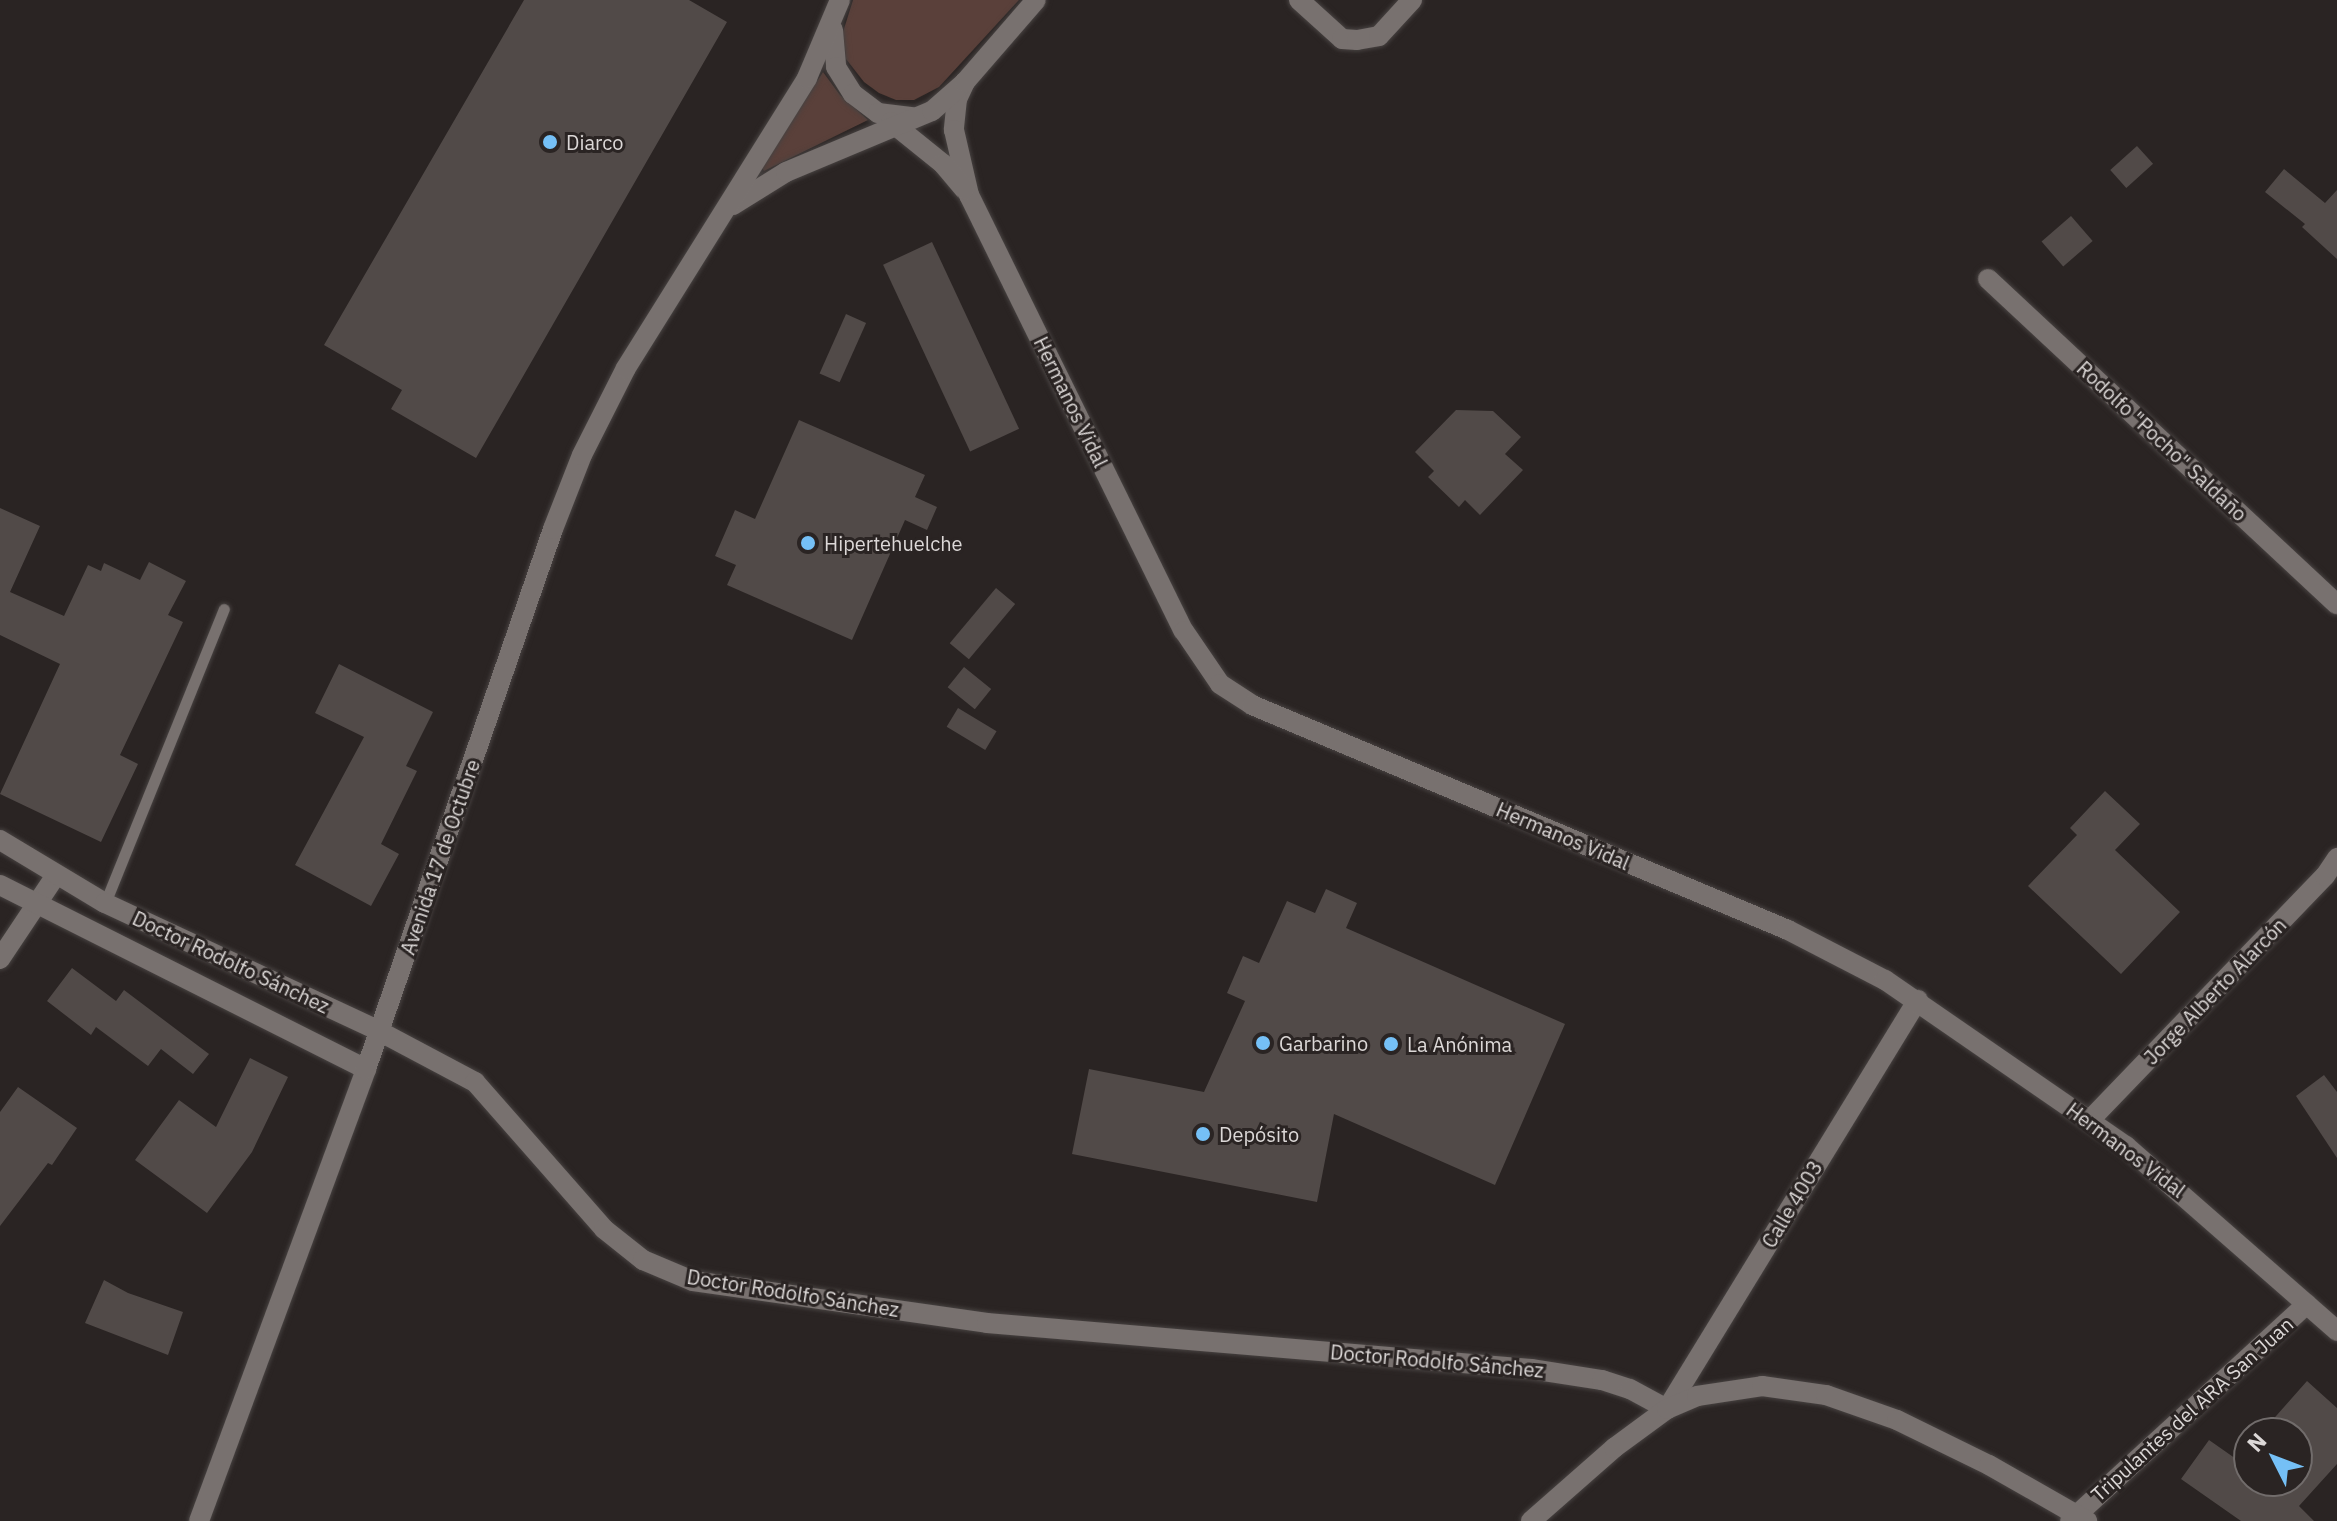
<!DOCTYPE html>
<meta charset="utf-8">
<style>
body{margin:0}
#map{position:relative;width:2337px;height:1521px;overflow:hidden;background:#2a2423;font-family:"IBM Plex Sans",sans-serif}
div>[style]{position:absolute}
.green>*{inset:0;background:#5a403a}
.building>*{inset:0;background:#514a48;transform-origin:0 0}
.roads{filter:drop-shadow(0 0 2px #474241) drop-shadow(0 0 2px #474241)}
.lane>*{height:11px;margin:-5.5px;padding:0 5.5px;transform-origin:5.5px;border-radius:5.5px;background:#78716f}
.street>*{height:20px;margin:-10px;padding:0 10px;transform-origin:10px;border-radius:10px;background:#78716f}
.secondary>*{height:20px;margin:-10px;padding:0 10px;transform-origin:10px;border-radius:10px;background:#78716f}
.dots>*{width:22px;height:22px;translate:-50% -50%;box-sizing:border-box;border:4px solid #2a2423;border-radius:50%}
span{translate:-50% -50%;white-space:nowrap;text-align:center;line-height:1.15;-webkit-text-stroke:6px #2a2423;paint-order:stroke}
.poi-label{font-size:20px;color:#dcd8d7}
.left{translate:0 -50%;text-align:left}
.street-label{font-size:20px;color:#dcd8d7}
.north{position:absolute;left:2233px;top:1417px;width:80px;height:80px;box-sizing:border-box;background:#2a2423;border:2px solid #716c6b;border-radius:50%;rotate:312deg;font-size:22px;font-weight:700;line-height:32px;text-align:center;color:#dcd8d7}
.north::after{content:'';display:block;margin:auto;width:28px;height:36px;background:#75c0f6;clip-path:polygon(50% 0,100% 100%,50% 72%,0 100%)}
</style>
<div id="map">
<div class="green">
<i style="clip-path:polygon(853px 0,1019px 0,939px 87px,914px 100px,896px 100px,879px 93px,864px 82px,846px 59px,843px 32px)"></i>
<i style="clip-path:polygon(823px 72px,840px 95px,868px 120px,764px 171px,762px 168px)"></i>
</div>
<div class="building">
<i style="clip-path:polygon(524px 0,689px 0,727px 22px,476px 458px,391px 409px,402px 390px,324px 345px)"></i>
<i style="left:2137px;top:146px;width:24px;height:36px;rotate:48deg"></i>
<i style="clip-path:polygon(2284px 169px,2325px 203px,2337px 190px,2337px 259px,2302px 227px,2305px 224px,2265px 192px)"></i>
<i style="left:2071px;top:216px;width:33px;height:39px;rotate:49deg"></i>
<i style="left:932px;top:242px;width:206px;height:54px;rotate:65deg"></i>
<i style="left:846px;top:314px;width:22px;height:65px;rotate:24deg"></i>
<i style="clip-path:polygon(1456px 410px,1493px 411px,1521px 437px,1505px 454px,1523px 470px,1480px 515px,1465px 500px,1459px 507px,1428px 477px,1434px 471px,1415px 452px)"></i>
<i style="clip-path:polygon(799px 420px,925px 475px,915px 497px,937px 507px,927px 530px,905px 520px,852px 640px,727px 585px,736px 565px,715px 556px,735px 510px,755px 519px)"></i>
<i style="clip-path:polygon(0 508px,40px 526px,10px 592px,64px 616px,88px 565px,101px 571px,104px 563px,140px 580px,149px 562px,186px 581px,168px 615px,183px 622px,120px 755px,138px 764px,101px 842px,0 794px,60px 664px,0 635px)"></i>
<i style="left:996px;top:588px;width:25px;height:72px;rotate:40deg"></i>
<i style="clip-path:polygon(339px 664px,433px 712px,406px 766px,417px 771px,381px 844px,399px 854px,371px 906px,295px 865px,364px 737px,315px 713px)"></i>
<i style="left:964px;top:667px;width:35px;height:26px;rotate:39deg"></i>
<i style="left:958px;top:708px;width:45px;height:22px;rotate:31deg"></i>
<i style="clip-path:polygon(2105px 791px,2140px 824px,2115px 850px,2180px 912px,2121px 974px,2028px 886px,2077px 835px,2070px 828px)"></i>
<i style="clip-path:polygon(1326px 889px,1357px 903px,1346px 928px,1565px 1024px,1495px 1185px,1334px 1114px,1317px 1202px,1072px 1154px,1089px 1069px,1204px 1092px,1245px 1001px,1227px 993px,1243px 956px,1259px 963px,1287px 901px,1315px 913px)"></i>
<i style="clip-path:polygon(72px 968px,116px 1001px,124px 990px,209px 1054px,193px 1074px,161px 1049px,148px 1066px,96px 1027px,91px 1035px,47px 1001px)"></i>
<i style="clip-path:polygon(250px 1058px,288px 1077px,252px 1152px,207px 1213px,135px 1160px,179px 1100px,216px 1127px)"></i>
<i style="clip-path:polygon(2324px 1075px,2337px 1092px,2337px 1158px,2296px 1096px)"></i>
<i style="clip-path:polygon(18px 1087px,77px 1128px,52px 1165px,48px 1163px,0 1226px,0 1112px)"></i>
<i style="clip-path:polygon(104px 1280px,128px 1293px,183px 1312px,168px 1355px,85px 1323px)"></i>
<i style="clip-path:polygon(2307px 1381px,2337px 1408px,2337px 1464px,2299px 1506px,2314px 1521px,2241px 1521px,2181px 1479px,2209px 1440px,2249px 1468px,2249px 1481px,2297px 1481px,2297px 1433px,2261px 1433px)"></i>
</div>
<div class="roads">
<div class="lane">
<i style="left:105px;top:903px;width:317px;rotate:-68deg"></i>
</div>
<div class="street">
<i style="left:1299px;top:0;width:58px;rotate:42.2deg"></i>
<i style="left:1342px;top:39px;width:15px;rotate:4deg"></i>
<i style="left:1357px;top:40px;width:22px;rotate:-10deg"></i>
<i style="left:1379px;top:36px;width:49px;rotate:-47.5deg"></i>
<i style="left:1988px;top:279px;width:477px;rotate:43deg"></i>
<i style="left:0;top:959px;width:101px;rotate:-56.3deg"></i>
<i style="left:379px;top:1031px;width:109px;rotate:28deg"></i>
<i style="left:475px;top:1082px;width:196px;rotate:48.7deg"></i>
<i style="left:604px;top:1229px;width:50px;rotate:38.5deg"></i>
<i style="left:643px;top:1260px;width:54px;rotate:22.8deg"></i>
<i style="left:693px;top:1281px;width:297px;rotate:8.1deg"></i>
<i style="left:987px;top:1323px;width:546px;rotate:4.83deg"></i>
<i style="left:1531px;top:1369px;width:72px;rotate:8.8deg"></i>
<i style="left:1602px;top:1380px;width:29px;rotate:18deg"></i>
<i style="left:1630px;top:1389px;width:42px;rotate:28.4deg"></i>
<i style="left:1667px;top:1409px;width:480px;rotate:-58.5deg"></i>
<i style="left:2089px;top:1121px;width:340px;rotate:-46.1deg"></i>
<i style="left:2325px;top:876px;width:22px;rotate:-56deg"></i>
<i style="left:2070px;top:1521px;width:321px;rotate:-42.5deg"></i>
</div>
<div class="secondary">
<i style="left:833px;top:30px;width:37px;rotate:85deg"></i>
<i style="left:836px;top:67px;width:32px;rotate:58deg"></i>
<i style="left:853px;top:94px;width:31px;rotate:37deg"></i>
<i style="left:878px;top:113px;width:35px;rotate:7deg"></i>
<i style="left:965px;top:82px;width:19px;rotate:115deg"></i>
<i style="left:957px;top:99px;width:31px;rotate:96deg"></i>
<i style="left:954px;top:130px;width:67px;rotate:77deg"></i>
<i style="left:969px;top:195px;width:486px;rotate:63.8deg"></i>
<i style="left:1184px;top:631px;width:64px;rotate:55.8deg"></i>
<i style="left:1220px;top:684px;width:38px;rotate:33deg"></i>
<i style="left:1252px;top:705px;width:581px;rotate:22.77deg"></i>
<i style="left:1788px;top:930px;width:109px;rotate:27.3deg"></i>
<i style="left:1885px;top:980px;width:293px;rotate:34.6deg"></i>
<i style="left:2126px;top:1146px;width:281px;rotate:41.2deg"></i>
<i style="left:891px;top:122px;width:67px;rotate:38.9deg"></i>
<i style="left:943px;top:164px;width:33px;rotate:50deg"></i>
<i style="left:733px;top:205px;width:62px;rotate:-31.9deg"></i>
<i style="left:786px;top:172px;width:158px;rotate:-22.7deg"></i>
<i style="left:932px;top:111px;width:44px;rotate:-41.3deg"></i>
<i style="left:965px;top:82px;width:108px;rotate:-49.1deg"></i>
<i style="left:0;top:840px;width:122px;rotate:31deg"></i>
<i style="left:105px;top:903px;width:302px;rotate:25deg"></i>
<i style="left:0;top:885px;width:410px;rotate:26.7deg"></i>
<i style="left:199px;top:1521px;width:482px;rotate:-69.7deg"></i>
<i style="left:366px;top:1069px;width:571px;rotate:-70.9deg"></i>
<i style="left:553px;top:529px;width:79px;rotate:-68.6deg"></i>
<i style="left:582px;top:455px;width:97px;rotate:-63.2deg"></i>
<i style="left:626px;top:368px;width:342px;rotate:-58deg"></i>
<i style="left:807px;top:78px;width:85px;rotate:-67.1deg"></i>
<i style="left:1531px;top:1521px;width:111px;rotate:-41.3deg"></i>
<i style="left:1614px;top:1448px;width:66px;rotate:-36.3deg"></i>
<i style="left:1667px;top:1409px;width:33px;rotate:-23deg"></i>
<i style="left:1697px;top:1396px;width:66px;rotate:-8.7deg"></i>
<i style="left:1762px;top:1386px;width:65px;rotate:8deg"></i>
<i style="left:1826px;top:1395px;width:75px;rotate:19.4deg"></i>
<i style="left:1897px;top:1420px;width:102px;rotate:26.1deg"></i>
<i style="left:1989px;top:1465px;width:113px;rotate:29.7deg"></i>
</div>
</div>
<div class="dots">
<i style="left:550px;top:142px;background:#75c0f6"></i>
<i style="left:808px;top:543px;background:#75c0f6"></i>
<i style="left:1263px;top:1043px;background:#75c0f6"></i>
<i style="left:1391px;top:1044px;background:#75c0f6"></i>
<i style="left:1203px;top:1134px;background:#75c0f6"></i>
</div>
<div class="poi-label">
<span class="left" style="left:566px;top:142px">Diarco</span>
<span class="left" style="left:824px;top:543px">Hipertehuelche</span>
<span class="left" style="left:1279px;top:1043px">Garbarino</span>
<span class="left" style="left:1407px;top:1044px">La Anónima</span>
<span class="left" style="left:1219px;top:1134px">Depósito</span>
</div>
<div class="street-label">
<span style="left:1071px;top:402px;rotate:64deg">Hermanos Vidal</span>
<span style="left:2162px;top:441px;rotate:43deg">Rodolfo "Pocho" Saldaño</span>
<span style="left:1563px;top:836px;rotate:23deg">Hermanos Vidal</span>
<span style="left:440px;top:857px;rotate:-71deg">Avenida 17 de Octubre</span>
<span style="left:231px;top:962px;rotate:25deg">Doctor Rodolfo Sánchez</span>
<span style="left:2215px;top:991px;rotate:-46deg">Jorge Alberto Alarcón</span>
<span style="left:2126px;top:1150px;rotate:37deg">Hermanos Vidal</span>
<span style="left:1792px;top:1204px;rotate:-59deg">Calle 4003</span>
<span style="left:793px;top:1293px;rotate:9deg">Doctor Rodolfo Sánchez</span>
<span style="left:1437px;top:1361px;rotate:5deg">Doctor Rodolfo Sánchez</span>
<span style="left:2192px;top:1409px;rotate:-42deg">Tripulantes del ARA San Juan</span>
</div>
<div class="north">N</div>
</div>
